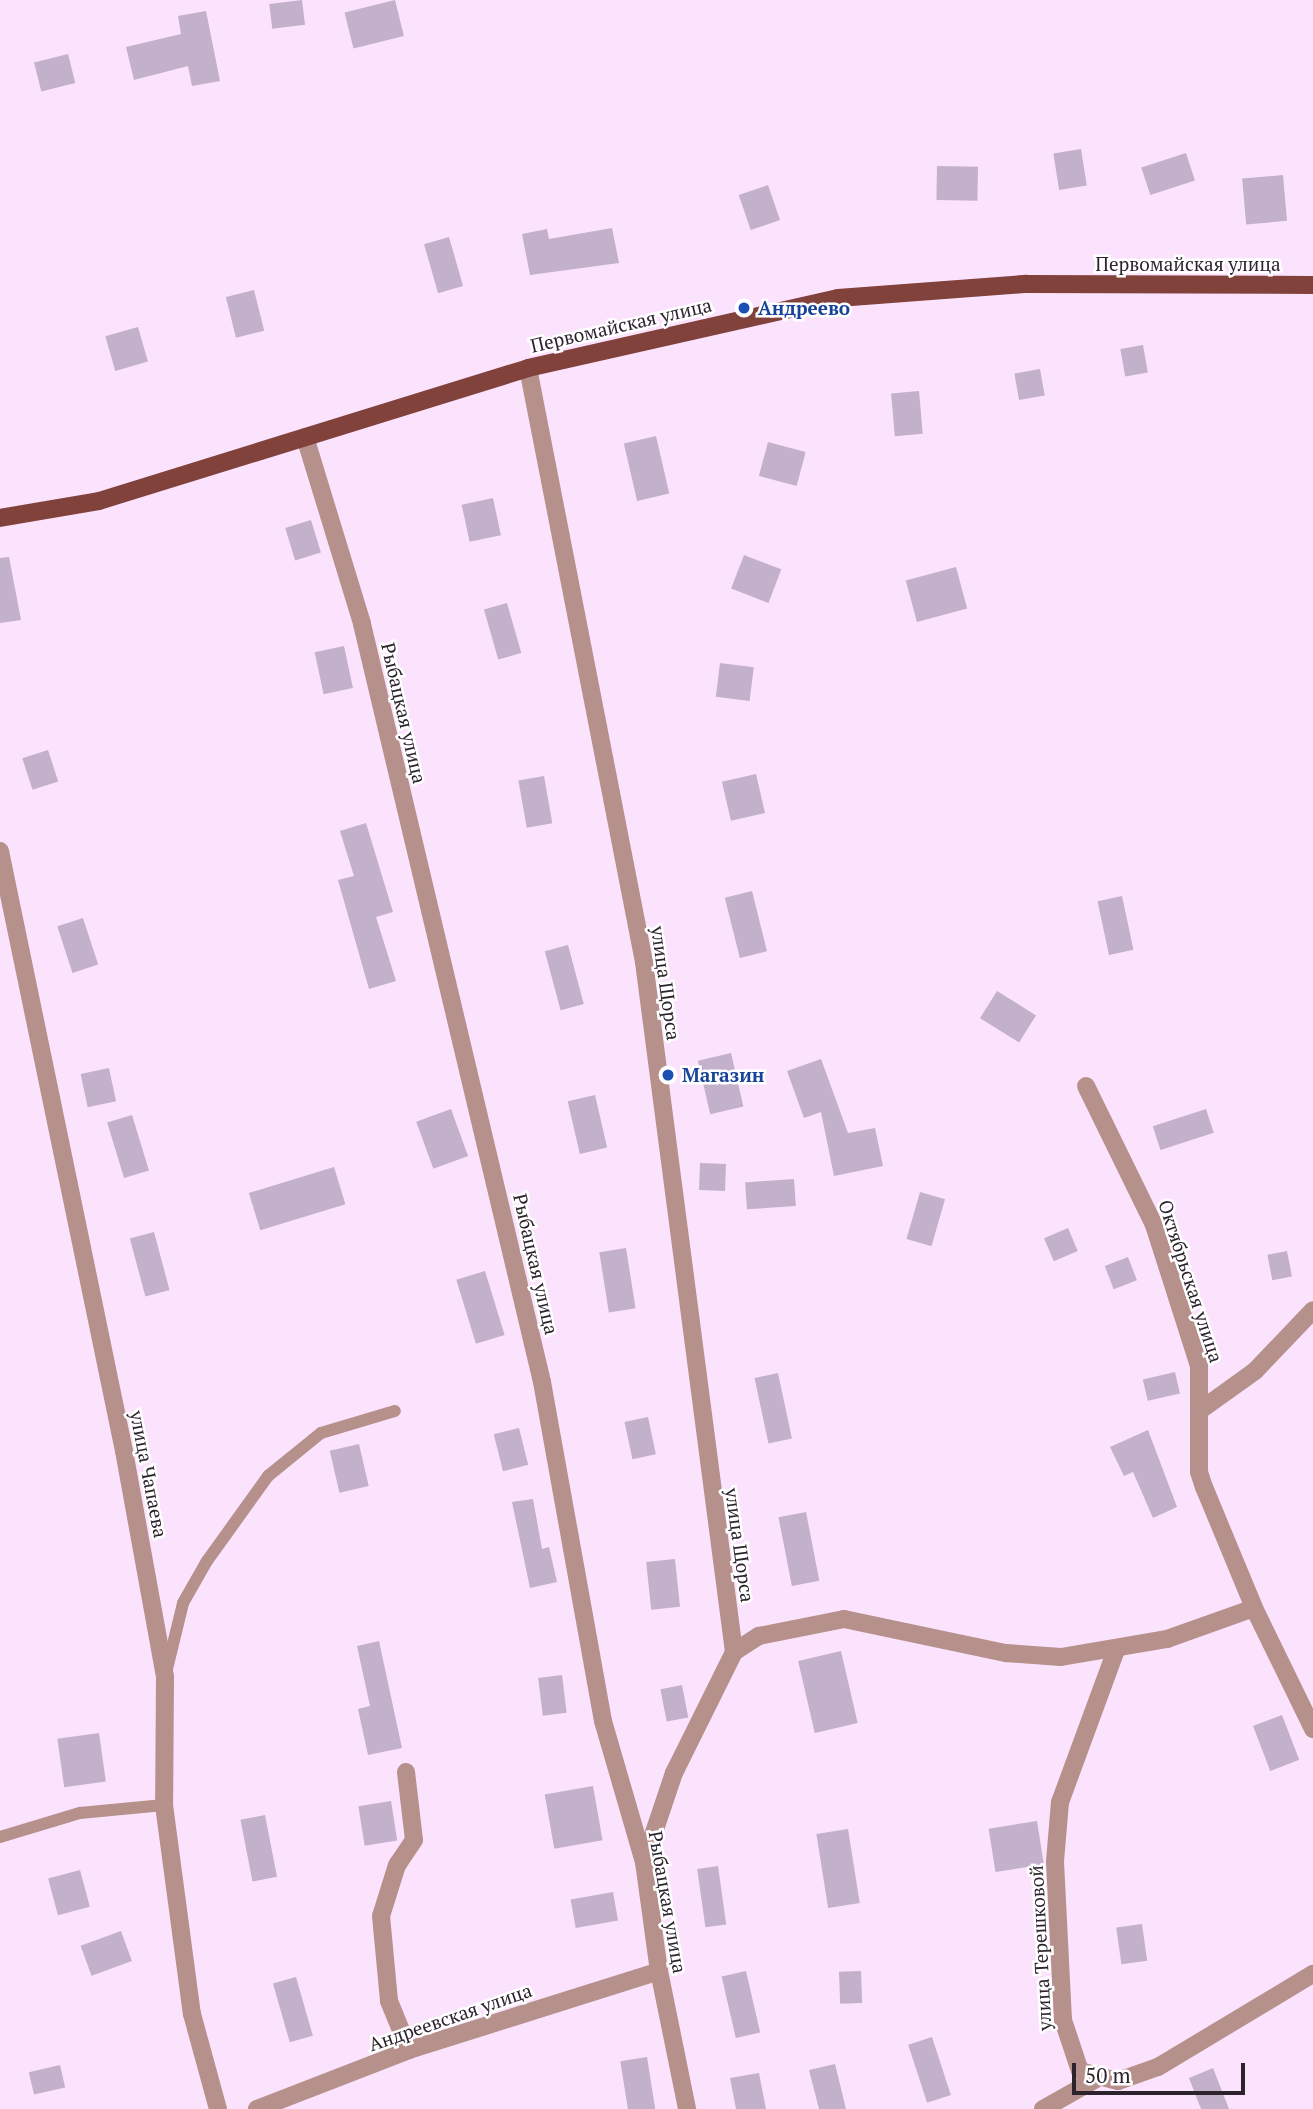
<!DOCTYPE html>
<meta charset="utf-8">
<style>
body{margin:0}
#map{position:relative;width:1313px;height:2109px;overflow:hidden;background:#fbe3fe;font-family:"PT Serif",serif}
div>[style]{position:absolute}
.building>*{inset:0;background:#c3b0cb;transform-origin:0 0}
.service>*{height:12px;margin:-6px;padding:0 6px;transform-origin:6px;border-radius:6px;background:#b6908b}
.minor>*{height:18px;margin:-9px;padding:0 9px;transform-origin:9px;border-radius:9px;background:#b6908b}
.primary>*{height:18px;margin:-9px;padding:0 9px;transform-origin:9px;border-radius:9px;background:#82423c}
.dots>*{width:19px;height:19px;translate:-50% -50%;box-sizing:border-box;border:4px solid #fff;border-radius:50%}
span{translate:-50% -50%;white-space:nowrap;text-align:center;line-height:1.15;-webkit-text-stroke:5px #fff;paint-order:stroke}
.street-label{font-size:19px;color:#2c232d}
.transit-label{font-size:19px;color:#164399;font-weight:700}
.left{translate:0 -50%;text-align:left}
.scale{position:absolute;left:1072px;top:2063px;width:173px;height:32px;box-sizing:border-box;border:4px solid #2c232d;border-top:0;padding-left:9px;font-size:21px;line-height:24px;white-space:nowrap;color:#2c232d;-webkit-text-stroke:5px #fff;paint-order:stroke}
</style>
<div id="map">
<div class="building">
<i style="left:302px;top:0;width:25px;height:33px;rotate:83deg"></i>
<i style="left:395px;top:0;width:37px;height:52px;rotate:76deg"></i>
<i style="clip-path:polygon(206px 11px,220px 81px,192px 86px,188px 66px,134px 80px,126px 47px,181px 34px,178px 16px)"></i>
<i style="left:68px;top:54px;width:30px;height:35px;rotate:76deg"></i>
<i style="left:1081px;top:149px;width:37px;height:28px;rotate:81deg"></i>
<i style="left:1186px;top:153px;width:29px;height:47px;rotate:72deg"></i>
<i style="left:937px;top:166px;width:41px;height:34px;rotate:1deg"></i>
<i style="left:1283px;top:175px;width:46px;height:41px;rotate:85deg"></i>
<i style="left:768px;top:185px;width:37px;height:31px;rotate:71deg"></i>
<i style="clip-path:polygon(612px 228px,619px 263px,530px 275px,522px 234px,547px 229px,549px 239px)"></i>
<i style="left:449px;top:237px;width:51px;height:26px;rotate:74deg"></i>
<i style="left:254px;top:290px;width:42px;height:29px;rotate:76deg"></i>
<i style="left:138px;top:327px;width:36px;height:34px;rotate:74deg"></i>
<i style="left:1143px;top:345px;width:28px;height:23px;rotate:80deg"></i>
<i style="left:1040px;top:369px;width:27px;height:26px;rotate:80deg"></i>
<i style="left:919px;top:391px;width:43px;height:28px;rotate:85deg"></i>
<i style="left:656px;top:436px;width:59px;height:33px;rotate:77deg"></i>
<i style="left:768px;top:442px;width:39px;height:35px;rotate:15deg"></i>
<i style="left:493px;top:498px;width:38px;height:32px;rotate:78deg"></i>
<i style="left:311px;top:520px;width:34px;height:27px;rotate:73deg"></i>
<i style="left:744px;top:555px;width:40px;height:36px;rotate:21deg"></i>
<i style="clip-path:polygon(9px 557px,21px 620px,0 623px,0 558px)"></i>
<i style="left:956px;top:567px;width:43px;height:52px;rotate:75deg"></i>
<i style="left:507px;top:603px;width:52px;height:24px;rotate:74deg"></i>
<i style="left:344px;top:646px;width:43px;height:30px;rotate:78deg"></i>
<i style="left:720px;top:663px;width:34px;height:34px;rotate:7deg"></i>
<i style="left:48px;top:750px;width:33px;height:27px;rotate:72deg"></i>
<i style="left:756px;top:774px;width:40px;height:35px;rotate:77deg"></i>
<i style="left:544px;top:776px;width:48px;height:26px;rotate:80deg"></i>
<i style="clip-path:polygon(366px 823px,393px 912px,376px 917px,396px 981px,369px 989px,338px 880px,354px 876px,340px 831px)"></i>
<i style="left:752px;top:891px;width:62px;height:28px;rotate:76deg"></i>
<i style="left:1122px;top:896px;width:55px;height:25px;rotate:78deg"></i>
<i style="left:83px;top:918px;width:49px;height:27px;rotate:72deg"></i>
<i style="left:568px;top:945px;width:61px;height:24px;rotate:75deg"></i>
<i style="left:997px;top:991px;width:46px;height:32px;rotate:32deg"></i>
<i style="left:731px;top:1053px;width:55px;height:34px;rotate:77deg"></i>
<i style="clip-path:polygon(821px 1059px,848px 1133px,875px 1128px,883px 1166px,834px 1176px,821px 1112px,804px 1118px,787px 1071px)"></i>
<i style="left:109px;top:1068px;width:34px;height:29px;rotate:78deg"></i>
<i style="left:595px;top:1095px;width:54px;height:28px;rotate:77deg"></i>
<i style="left:451px;top:1109px;width:50px;height:37px;rotate:70deg"></i>
<i style="left:1206px;top:1109px;width:25px;height:56px;rotate:72deg"></i>
<i style="left:132px;top:1115px;width:58px;height:26px;rotate:73deg"></i>
<i style="left:700px;top:1163px;width:26px;height:27px;rotate:2deg"></i>
<i style="left:334px;top:1167px;width:39px;height:89px;rotate:73deg"></i>
<i style="left:794px;top:1179px;width:27px;height:49px;rotate:86deg"></i>
<i style="left:920px;top:1192px;width:26px;height:49px;rotate:16deg"></i>
<i style="left:1068px;top:1228px;width:25px;height:26px;rotate:67deg"></i>
<i style="left:154px;top:1232px;width:60px;height:25px;rotate:75deg"></i>
<i style="left:626px;top:1248px;width:61px;height:27px;rotate:81deg"></i>
<i style="left:1287px;top:1251px;width:26px;height:20px;rotate:79deg"></i>
<i style="left:1128px;top:1257px;width:25px;height:25px;rotate:69deg"></i>
<i style="left:485px;top:1271px;width:67px;height:30px;rotate:73deg"></i>
<i style="left:1175px;top:1372px;width:22px;height:33px;rotate:77deg"></i>
<i style="left:778px;top:1373px;width:67px;height:24px;rotate:78deg"></i>
<i style="left:648px;top:1417px;width:38px;height:24px;rotate:78deg"></i>
<i style="left:519px;top:1428px;width:38px;height:26px;rotate:76deg"></i>
<i style="clip-path:polygon(1148px 1430px,1177px 1507px,1153px 1518px,1133px 1472px,1124px 1476px,1110px 1447px)"></i>
<i style="left:359px;top:1444px;width:43px;height:30px;rotate:77deg"></i>
<i style="clip-path:polygon(533px 1499px,542px 1549px,549px 1547px,557px 1582px,530px 1588px,512px 1502px)"></i>
<i style="left:806px;top:1512px;width:70px;height:28px;rotate:79deg"></i>
<i style="left:675px;top:1559px;width:48px;height:29px;rotate:84deg"></i>
<i style="clip-path:polygon(379px 1641px,402px 1748px,368px 1755px,358px 1709px,370px 1706px,357px 1646px)"></i>
<i style="left:841px;top:1651px;width:74px;height:44px;rotate:77deg"></i>
<i style="left:562px;top:1675px;width:38px;height:24px;rotate:83deg"></i>
<i style="left:682px;top:1685px;width:33px;height:22px;rotate:79deg"></i>
<i style="left:1282px;top:1715px;width:48px;height:31px;rotate:69deg"></i>
<i style="left:99px;top:1733px;width:49px;height:42px;rotate:82deg"></i>
<i style="left:593px;top:1786px;width:55px;height:49px;rotate:80deg"></i>
<i style="left:391px;top:1801px;width:40px;height:33px;rotate:81deg"></i>
<i style="left:265px;top:1815px;width:63px;height:25px;rotate:79deg"></i>
<i style="left:1037px;top:1821px;width:44px;height:49px;rotate:81deg"></i>
<i style="left:848px;top:1829px;width:75px;height:32px;rotate:81deg"></i>
<i style="left:718px;top:1866px;width:59px;height:21px;rotate:82deg"></i>
<i style="left:80px;top:1870px;width:38px;height:33px;rotate:75deg"></i>
<i style="left:613px;top:1892px;width:29px;height:43px;rotate:80deg"></i>
<i style="left:1142px;top:1924px;width:37px;height:26px;rotate:82deg"></i>
<i style="left:121px;top:1931px;width:32px;height:43px;rotate:70deg"></i>
<i style="left:746px;top:1971px;width:63px;height:25px;rotate:77deg"></i>
<i style="left:861px;top:1971px;width:32px;height:22px;rotate:88deg"></i>
<i style="left:296px;top:1977px;width:61px;height:24px;rotate:74deg"></i>
<i style="left:932px;top:2037px;width:61px;height:25px;rotate:72deg"></i>
<i style="left:647px;top:2057px;width:53px;height:27px;rotate:81deg"></i>
<i style="clip-path:polygon(835px 2064px,846px 2109px,819px 2109px,809px 2070px)"></i>
<i style="left:60px;top:2065px;width:23px;height:32px;rotate:77deg"></i>
<i style="clip-path:polygon(1213px 2068px,1229px 2109px,1201px 2109px,1189px 2078px)"></i>
<i style="clip-path:polygon(759px 2073px,766px 2109px,736px 2109px,730px 2078px)"></i>
</div>
<div class="service">
<i style="left:166px;top:1673px;width:72px;rotate:-76.3deg"></i>
<i style="left:183px;top:1603px;width:48px;rotate:-60.3deg"></i>
<i style="left:207px;top:1561px;width:105px;rotate:-54.3deg"></i>
<i style="left:268px;top:1476px;width:68px;rotate:-39.1deg"></i>
<i style="left:321px;top:1433px;width:77px;rotate:-16.6deg"></i>
<i style="left:0;top:1837px;width:84px;rotate:-16.7deg"></i>
<i style="left:80px;top:1813px;width:84px;rotate:-5.4deg"></i>
</div>
<div class="minor">
<i style="left:528px;top:368px;width:605px;rotate:78.95deg"></i>
<i style="left:644px;top:962px;width:696px;rotate:82.57deg"></i>
<i style="left:305px;top:437px;width:195px;rotate:73deg"></i>
<i style="left:362px;top:624px;width:779px;rotate:76.64deg"></i>
<i style="left:542px;top:1382px;width:344px;rotate:79.8deg"></i>
<i style="left:603px;top:1721px;width:147px;rotate:73.8deg"></i>
<i style="left:644px;top:1862px;width:110px;rotate:82.2deg"></i>
<i style="left:659px;top:1971px;width:141px;rotate:78.5deg"></i>
<i style="left:0;top:851px;width:613px;rotate:78.32deg"></i>
<i style="left:124px;top:1451px;width:230px;rotate:79.7deg"></i>
<i style="left:165px;top:1677px;width:128px;rotate:90.4deg"></i>
<i style="left:164px;top:1805px;width:211px;rotate:82.4deg"></i>
<i style="left:192px;top:2014px;width:98px;rotate:74.7deg"></i>
<i style="left:1086px;top:1086px;width:155px;rotate:63.9deg"></i>
<i style="left:1154px;top:1225px;width:148px;rotate:72.3deg"></i>
<i style="left:1199px;top:1366px;width:106px;rotate:90deg"></i>
<i style="left:1199px;top:1472px;width:16px;rotate:72deg"></i>
<i style="left:1204px;top:1487px;width:131px;rotate:67.5deg"></i>
<i style="left:1254px;top:1608px;width:135px;rotate:64deg"></i>
<i style="left:1202px;top:1409px;width:65px;rotate:-35.6deg"></i>
<i style="left:1255px;top:1371px;width:84px;rotate:-46.4deg"></i>
<i style="left:1116px;top:1650px;width:162px;rotate:110.2deg"></i>
<i style="left:1060px;top:1802px;width:60px;rotate:94.8deg"></i>
<i style="left:1055px;top:1862px;width:158px;rotate:87.1deg"></i>
<i style="left:1063px;top:2020px;width:54px;rotate:71.6deg"></i>
<i style="left:1080px;top:2071px;width:39px;rotate:15deg"></i>
<i style="left:1118px;top:2081px;width:42px;rotate:-19.3deg"></i>
<i style="left:1158px;top:2067px;width:181px;rotate:-31deg"></i>
<i style="left:406px;top:1772px;width:68px;rotate:83.3deg"></i>
<i style="left:414px;top:1840px;width:30px;rotate:124deg"></i>
<i style="left:397px;top:1865px;width:53px;rotate:107.4deg"></i>
<i style="left:381px;top:1916px;width:85px;rotate:84.6deg"></i>
<i style="left:389px;top:2001px;width:53px;rotate:67.8deg"></i>
<i style="left:644px;top:1862px;width:94px;rotate:-71.4deg"></i>
<i style="left:674px;top:1773px;width:135px;rotate:-63.6deg"></i>
<i style="left:734px;top:1652px;width:30px;rotate:-33deg"></i>
<i style="left:759px;top:1636px;width:87px;rotate:-11.3deg"></i>
<i style="left:844px;top:1619px;width:166px;rotate:11.9deg"></i>
<i style="left:1006px;top:1653px;width:55px;rotate:4.2deg"></i>
<i style="left:1061px;top:1657px;width:108px;rotate:-9.6deg"></i>
<i style="left:1167px;top:1639px;width:92px;rotate:-19.6deg"></i>
<i style="left:257px;top:2109px;width:163px;rotate:-21.2deg"></i>
<i style="left:409px;top:2050px;width:262px;rotate:-17.5deg"></i>
<i style="left:1043px;top:2109px;width:61px;rotate:-29.5deg"></i>
</div>
<div class="primary">
<i style="left:0;top:518px;width:100px;rotate:-9.7deg"></i>
<i style="left:99px;top:501px;width:449px;rotate:-17.2deg"></i>
<i style="left:528px;top:368px;width:318px;rotate:-12.7deg"></i>
<i style="left:838px;top:298px;width:189px;rotate:-4.3deg"></i>
<i style="left:1026px;top:284px;width:287px;rotate:0.2deg"></i>
</div>
<div class="dots">
<i style="left:744px;top:308px;background:#1a4fb4"></i>
<i style="left:668px;top:1075px;background:#1a4fb4"></i>
</div>
<div class="street-label">
<span style="left:1188px;top:264px">Первомайская улица</span>
<span style="left:621px;top:325px;rotate:-13deg">Первомайская улица</span>
<span style="left:404px;top:713px;rotate:77deg">Рыбацкая улица</span>
<span style="left:666px;top:983px;rotate:82deg">улица Щорса</span>
<span style="left:536px;top:1264px;rotate:77deg">Рыбацкая улица</span>
<span style="left:1191px;top:1281px;rotate:72deg">Октябрьская улица</span>
<span style="left:149px;top:1474px;rotate:79deg">улица Чапаева</span>
<span style="left:740px;top:1545px;rotate:82deg">улица Щорса</span>
<span style="left:668px;top:1902px;rotate:80deg">Рыбацкая улица</span>
<span style="left:1040px;top:1948px;rotate:-93deg">улица Терешковой</span>
<span style="left:450px;top:2017px;rotate:-19deg">Андреевская улица</span>
</div>
<div class="transit-label">
<span class="left" style="left:758px;top:308px">Андреево</span>
<span class="left" style="left:682px;top:1075px">Магазин</span>
</div>
<div class="scale">50 m</div>
</div>
